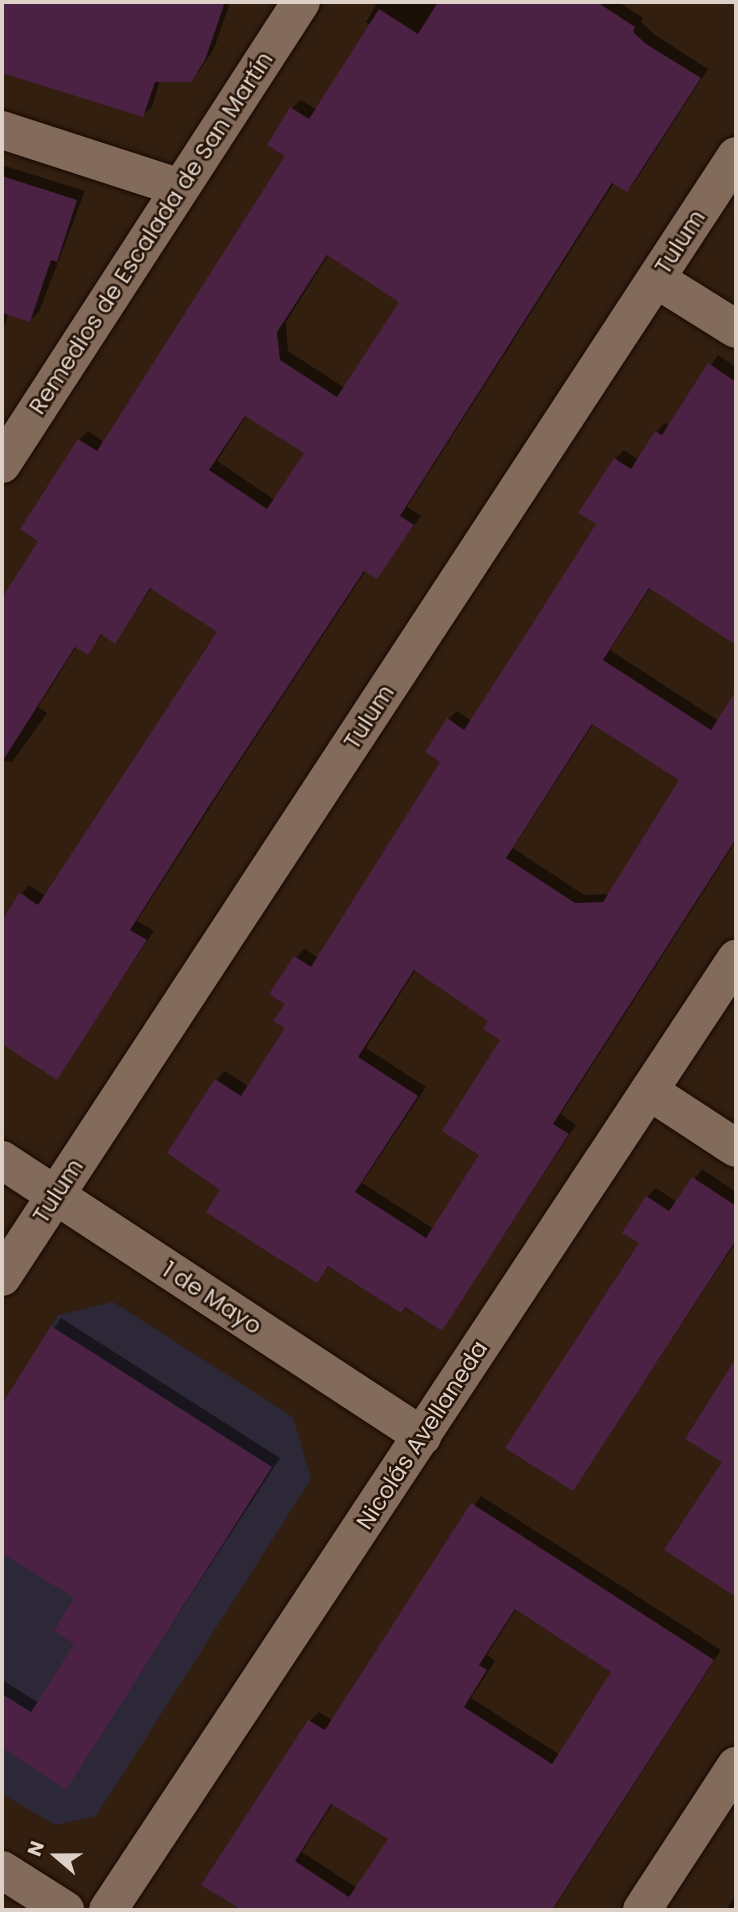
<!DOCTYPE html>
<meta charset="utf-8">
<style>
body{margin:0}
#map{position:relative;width:738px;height:1912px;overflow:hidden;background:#321f10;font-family:Poppins,sans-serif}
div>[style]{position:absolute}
.education>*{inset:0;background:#2d2838}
.shadow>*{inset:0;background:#0007}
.building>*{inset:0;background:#4b2144}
.roads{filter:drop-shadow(0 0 2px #190800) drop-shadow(0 0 2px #190800)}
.street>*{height:38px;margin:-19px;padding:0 19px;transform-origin:19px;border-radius:19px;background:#826b5b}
span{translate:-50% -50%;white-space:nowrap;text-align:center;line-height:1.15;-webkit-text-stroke:5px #281507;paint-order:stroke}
.street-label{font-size:23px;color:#ded1c8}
.frame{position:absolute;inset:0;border:4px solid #ded1c8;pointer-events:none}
.north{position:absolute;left:21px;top:1821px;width:70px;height:70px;-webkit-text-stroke:5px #281507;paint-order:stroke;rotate:290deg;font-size:19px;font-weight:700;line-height:28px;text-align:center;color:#ded1c8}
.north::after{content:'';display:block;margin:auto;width:24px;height:32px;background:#ded1c8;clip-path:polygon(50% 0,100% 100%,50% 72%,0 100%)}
</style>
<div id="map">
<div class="education">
<i style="clip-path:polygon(113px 1302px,293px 1417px,311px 1479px,96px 1816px,55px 1825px,2px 1794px,2px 1404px,58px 1315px)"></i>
</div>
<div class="shadow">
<i style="clip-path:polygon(2px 2px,114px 3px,230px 2px,214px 49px,199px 71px,190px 81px,160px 80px,152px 107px,143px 115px,63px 69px,2px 49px)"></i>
<i style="clip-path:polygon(evenodd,378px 2px,618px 2px,643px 18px,641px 22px,655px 35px,708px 69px,635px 182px,626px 190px,614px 183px,407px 507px,421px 516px,377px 577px,366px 570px,218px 795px,137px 921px,154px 931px,57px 1078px,2px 1042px,2px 924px,20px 895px,44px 912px,22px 893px,29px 885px,46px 896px,220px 632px,152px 587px,115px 642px,103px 633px,88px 652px,77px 646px,38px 707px,47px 713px,12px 762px,2px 760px,2px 601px,40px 540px,79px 440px,88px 431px,104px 442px,287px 156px,292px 108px,301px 100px,317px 110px,371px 25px,366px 22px,378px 2px,329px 254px,401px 301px,345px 388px,288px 351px,286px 322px,329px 254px,378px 2px,247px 415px,306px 453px,275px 500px,217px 461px,247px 415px)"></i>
<i style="clip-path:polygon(2px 165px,85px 191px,39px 312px,30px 320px,8px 314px,2px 335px)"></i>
<i style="clip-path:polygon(evenodd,718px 355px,736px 367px,736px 643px,651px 587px,610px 650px,719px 721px,736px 694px,736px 841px,561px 1114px,576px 1125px,442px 1329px,330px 1265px,316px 1281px,223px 1189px,216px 1080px,225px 1071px,249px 1087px,287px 1028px,287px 1003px,271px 993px,304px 948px,318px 958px,443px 761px,448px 719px,457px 711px,472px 721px,598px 524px,581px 513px,615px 459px,624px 450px,639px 460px,656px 432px,665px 423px,669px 426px,718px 355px,594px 723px,681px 780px,610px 894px,584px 895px,513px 848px,594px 723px,718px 355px,416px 969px,490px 1020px,502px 1039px,482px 1154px,434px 1229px,362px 1183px,426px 1087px,366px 1048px,416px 969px)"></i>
<i style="clip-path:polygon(702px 1169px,736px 1192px,736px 1242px,573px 1489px,641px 1243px,647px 1197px,656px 1188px,677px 1202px)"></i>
<i style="clip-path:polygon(61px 1318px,280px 1458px,66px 1787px,2px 1746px,2px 1680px,39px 1703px,77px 1643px,76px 1598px,2px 1551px,2px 1407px)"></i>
<i style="clip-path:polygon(736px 1362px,736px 1594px,667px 1549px,724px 1462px,688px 1439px)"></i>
<i style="clip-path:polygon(evenodd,481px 1496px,721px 1650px,553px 1910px,245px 1910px,204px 1884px,310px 1721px,319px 1712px,333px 1721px,481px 1496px,517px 1608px,613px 1672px,560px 1755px,471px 1698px,495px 1661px,487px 1655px,517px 1608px,481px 1496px,333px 1803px,390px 1839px,357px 1888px,302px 1852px,333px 1803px)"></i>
<i style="clip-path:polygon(736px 1895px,736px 1910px,726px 1910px)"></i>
</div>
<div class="building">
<i style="clip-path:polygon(2px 2px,225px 2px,205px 60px,191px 82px,155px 82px,143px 117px,2px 73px)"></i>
<i style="clip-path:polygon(evenodd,438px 2px,597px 2px,635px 27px,633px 32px,646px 44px,701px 78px,627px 192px,612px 183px,400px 516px,414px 525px,377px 579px,364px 571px,209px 806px,130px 930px,147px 940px,57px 1080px,2px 1044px,2px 921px,19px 893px,38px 905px,217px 632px,150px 588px,115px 644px,101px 634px,88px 655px,75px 647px,2px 762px,2px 598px,38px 541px,20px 529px,78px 439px,97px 451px,131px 398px,285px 156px,267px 145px,290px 107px,309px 119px,379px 9px,418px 34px,438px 2px,327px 255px,399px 302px,337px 397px,280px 360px,277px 332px,327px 255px,438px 2px,245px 416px,304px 453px,267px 509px,209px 470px,245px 416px)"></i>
<i style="clip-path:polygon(2px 176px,77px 200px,57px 262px,51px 260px,30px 322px,2px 313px)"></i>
<i style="clip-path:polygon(evenodd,708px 363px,736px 382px,736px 645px,649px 588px,603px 660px,711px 730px,736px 691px,736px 839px,553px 1124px,569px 1134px,442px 1331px,405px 1307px,401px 1313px,328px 1266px,317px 1283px,254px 1243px,206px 1212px,220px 1190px,167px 1153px,215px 1079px,241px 1096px,285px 1028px,273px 1021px,285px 1004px,269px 994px,294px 956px,311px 967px,440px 762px,425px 752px,447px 718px,464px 730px,533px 623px,596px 524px,578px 513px,614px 458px,631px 469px,655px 431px,662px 435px,708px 363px,592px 724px,679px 780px,603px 902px,575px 903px,506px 858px,592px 724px,708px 363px,414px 970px,488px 1021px,483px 1029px,500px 1040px,442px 1131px,479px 1155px,426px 1238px,355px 1192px,418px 1096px,358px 1057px,414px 970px)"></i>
<i style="clip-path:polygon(692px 1177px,736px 1206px,736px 1240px,573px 1491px,505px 1448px,639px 1243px,622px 1233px,646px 1196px,669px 1211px)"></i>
<i style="clip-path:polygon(51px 1326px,272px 1467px,66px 1790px,2px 1748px,2px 1694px,31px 1712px,74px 1644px,54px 1631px,74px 1598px,2px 1553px,2px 1404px)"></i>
<i style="clip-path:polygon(736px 1358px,736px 1597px,664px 1550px,722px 1462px,685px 1439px)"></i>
<i style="clip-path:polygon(evenodd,471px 1503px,714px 1660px,552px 1910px,242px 1910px,201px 1885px,308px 1720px,325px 1730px,471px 1503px,515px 1609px,611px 1672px,552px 1764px,464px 1707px,487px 1670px,479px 1665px,515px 1609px,471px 1503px,331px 1804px,388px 1839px,349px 1897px,295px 1861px,331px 1804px)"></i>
</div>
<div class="roads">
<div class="street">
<i style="left:2px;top:130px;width:187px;rotate:18deg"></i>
<i style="left:656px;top:279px;width:94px;rotate:32deg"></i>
<i style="left:2px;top:464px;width:550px;rotate:-57.09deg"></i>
<i style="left:649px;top:1091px;width:104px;rotate:33.2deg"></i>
<i style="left:2px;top:1160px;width:503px;rotate:33.31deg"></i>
<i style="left:2px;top:1277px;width:1340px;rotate:-56.78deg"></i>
<i style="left:2px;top:1870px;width:75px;rotate:32.4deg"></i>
<i style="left:108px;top:1910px;width:1140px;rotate:-56.56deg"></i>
<i style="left:642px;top:1910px;width:172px;rotate:-56.9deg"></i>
</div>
</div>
<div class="street-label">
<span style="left:151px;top:233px;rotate:-57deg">Remedios de Escalada de San Martín</span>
<span style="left:680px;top:242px;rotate:-57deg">Tulum</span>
<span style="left:369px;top:717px;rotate:-57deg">Tulum</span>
<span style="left:58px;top:1191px;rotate:-57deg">Tulum</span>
<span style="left:212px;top:1298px;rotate:33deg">1 de Mayo</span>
<span style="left:422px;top:1435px;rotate:-57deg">Nicolás Avellaneda</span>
</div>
<div class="frame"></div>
<div class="north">N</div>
</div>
